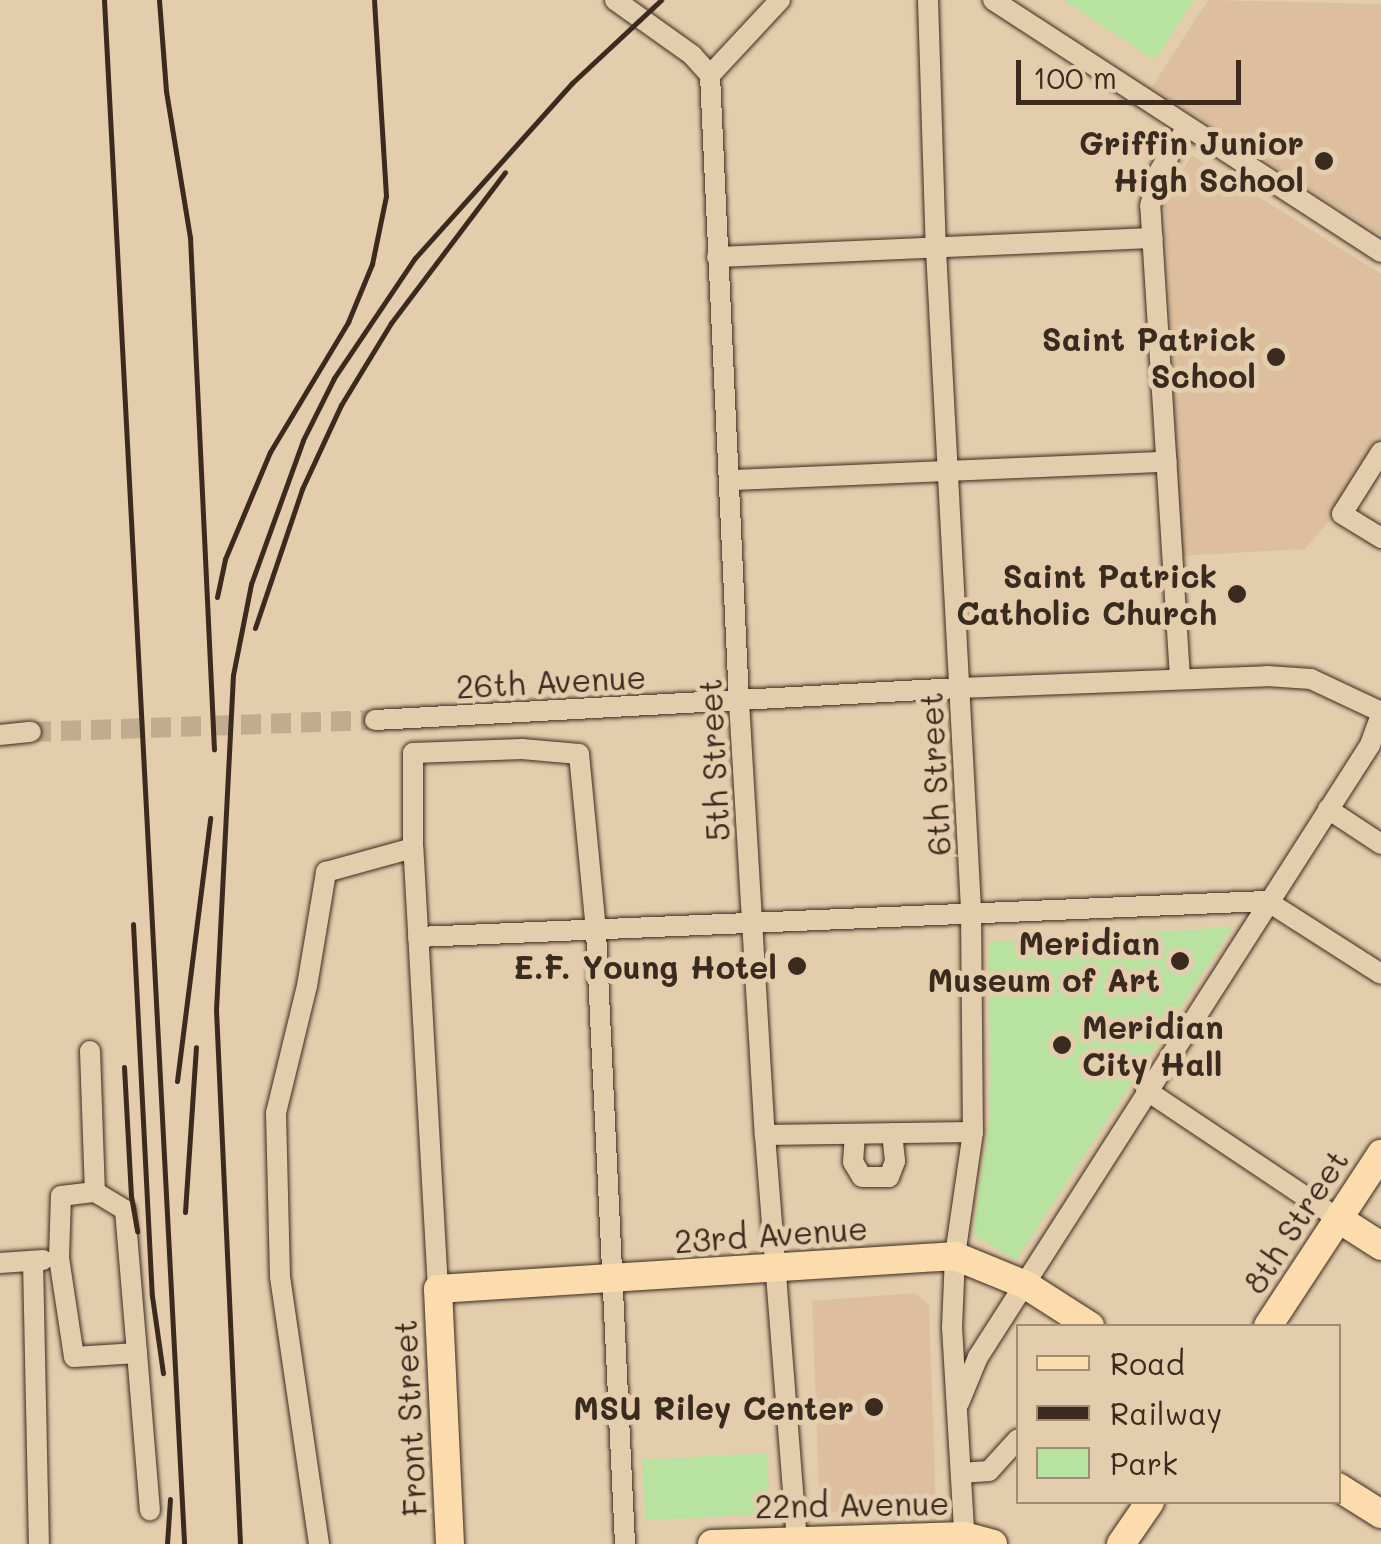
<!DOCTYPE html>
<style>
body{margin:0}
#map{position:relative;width:1381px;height:1544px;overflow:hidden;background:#e4cdad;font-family:Mali,sans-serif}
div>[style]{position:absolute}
.built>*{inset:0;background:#ddbf9f}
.green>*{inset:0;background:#b7e29f;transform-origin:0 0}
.minor-tunnel>*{height:20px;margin-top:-10px;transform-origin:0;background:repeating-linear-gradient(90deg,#c2ac90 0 20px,transparent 0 30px)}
.roads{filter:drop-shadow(0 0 2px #3b2a1e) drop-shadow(0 0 2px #3b2a1e)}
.minor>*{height:20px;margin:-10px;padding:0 10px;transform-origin:10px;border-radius:10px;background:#e4cdad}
.major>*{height:28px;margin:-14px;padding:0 14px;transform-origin:14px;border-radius:14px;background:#fcdcac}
.rail>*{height:5px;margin:-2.5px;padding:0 2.5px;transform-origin:2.5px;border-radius:2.5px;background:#3b2a1e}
.dots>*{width:28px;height:28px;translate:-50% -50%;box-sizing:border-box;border:5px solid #e4cdad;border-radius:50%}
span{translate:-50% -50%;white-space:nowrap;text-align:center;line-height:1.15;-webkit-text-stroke:10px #e4cdad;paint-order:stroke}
.poi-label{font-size:32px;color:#3b2a1e;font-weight:700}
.right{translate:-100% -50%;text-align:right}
.left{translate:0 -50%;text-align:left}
.street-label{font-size:32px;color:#3b2a1e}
.legend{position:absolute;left:1016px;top:1324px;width:325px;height:180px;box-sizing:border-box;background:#e4cdad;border:2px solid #a08c74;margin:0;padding:12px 18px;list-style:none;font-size:30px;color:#3b2a1e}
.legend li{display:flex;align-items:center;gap:20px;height:50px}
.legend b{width:50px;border:2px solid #a08c74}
.scale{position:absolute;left:1016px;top:60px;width:225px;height:45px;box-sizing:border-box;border:5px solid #3b2a1e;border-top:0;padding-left:12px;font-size:30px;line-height:35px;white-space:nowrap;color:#3b2a1e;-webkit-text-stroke:8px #e4cdad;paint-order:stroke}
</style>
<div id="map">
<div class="built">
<i style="clip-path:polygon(1208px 0,1381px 4px,1381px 235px,1152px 87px)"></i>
<i style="clip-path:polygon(1192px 155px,1381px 274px,1381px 439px,1333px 517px,1305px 549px,1181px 556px,1165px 199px)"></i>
<i style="clip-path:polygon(915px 1293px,929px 1305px,936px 1509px,820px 1513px,812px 1301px)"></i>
</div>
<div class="green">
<i style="clip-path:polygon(1063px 0,1194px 0,1155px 60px)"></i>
<i style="clip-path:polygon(1233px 927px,1016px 1260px,973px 1235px,990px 1117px,989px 942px)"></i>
<i style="left:767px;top:1453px;width:61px;height:125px;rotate:87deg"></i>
</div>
<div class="minor-tunnel">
<i style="left:31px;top:732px;width:344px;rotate:-2deg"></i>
</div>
<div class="roads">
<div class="minor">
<i style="left:615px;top:0;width:95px;rotate:35.5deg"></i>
<i style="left:692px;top:55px;width:27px;rotate:48deg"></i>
<i style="left:780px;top:0;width:103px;rotate:133deg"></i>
<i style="left:710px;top:75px;width:628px;rotate:87.35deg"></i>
<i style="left:739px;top:702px;width:434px;rotate:86.6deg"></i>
<i style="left:765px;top:1135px;width:410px;rotate:85.5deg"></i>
<i style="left:928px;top:0;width:250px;rotate:88.2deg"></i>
<i style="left:936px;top:250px;width:661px;rotate:86.96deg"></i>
<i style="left:971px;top:910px;width:222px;rotate:89.5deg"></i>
<i style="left:973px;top:1132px;width:125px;rotate:98.3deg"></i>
<i style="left:955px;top:1256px;width:71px;rotate:92.4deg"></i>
<i style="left:952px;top:1327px;width:217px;rotate:86.6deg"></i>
<i style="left:993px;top:0;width:463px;rotate:33deg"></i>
<i style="left:717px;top:257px;width:436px;rotate:-2.5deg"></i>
<i style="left:1381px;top:452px;width:73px;rotate:122.2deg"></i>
<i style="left:1342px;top:514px;width:46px;rotate:31.6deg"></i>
<i style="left:732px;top:480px;width:435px;rotate:-2.4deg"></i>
<i style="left:1180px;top:678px;width:473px;rotate:-93.6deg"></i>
<i style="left:1150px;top:206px;width:37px;rotate:-74deg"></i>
<i style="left:1160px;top:170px;width:51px;rotate:-57.9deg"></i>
<i style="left:375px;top:720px;width:585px;rotate:-3.14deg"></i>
<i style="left:959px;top:688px;width:308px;rotate:-2.2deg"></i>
<i style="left:1267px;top:676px;width:44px;rotate:3.9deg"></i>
<i style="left:1311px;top:679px;width:77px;rotate:25.2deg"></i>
<i style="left:0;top:735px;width:31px;rotate:-6deg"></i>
<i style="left:1328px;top:809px;width:64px;rotate:33.4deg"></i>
<i style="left:418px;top:937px;width:850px;rotate:-2.43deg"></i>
<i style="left:1267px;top:901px;width:135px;rotate:32.6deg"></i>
<i style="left:90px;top:1051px;width:141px;rotate:88deg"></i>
<i style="left:1146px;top:1090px;width:232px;rotate:33.8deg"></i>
<i style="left:855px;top:1134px;width:28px;rotate:94deg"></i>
<i style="left:853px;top:1162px;width:17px;rotate:59deg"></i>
<i style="left:862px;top:1177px;width:27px"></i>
<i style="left:889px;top:1177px;width:17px;rotate:-69deg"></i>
<i style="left:895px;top:1161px;width:28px;rotate:-96deg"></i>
<i style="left:765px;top:1135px;width:208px;rotate:-0.8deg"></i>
<i style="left:95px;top:1192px;width:35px;rotate:31deg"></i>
<i style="left:125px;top:1210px;width:144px;rotate:85.2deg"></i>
<i style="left:137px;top:1353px;width:63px;rotate:176.4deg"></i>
<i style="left:74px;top:1357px;width:100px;rotate:-98.6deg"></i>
<i style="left:59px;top:1258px;width:62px;rotate:-88.2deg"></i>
<i style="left:61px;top:1196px;width:34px;rotate:-7deg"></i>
<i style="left:33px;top:1261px;width:282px;rotate:88.8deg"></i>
<i style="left:0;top:1263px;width:43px;rotate:-4deg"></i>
<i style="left:438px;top:1289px;width:442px;rotate:-93.2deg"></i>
<i style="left:413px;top:848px;width:95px;rotate:-90deg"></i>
<i style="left:413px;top:753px;width:109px;rotate:-2.1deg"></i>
<i style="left:522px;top:749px;width:57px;rotate:5deg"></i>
<i style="left:579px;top:754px;width:178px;rotate:84.5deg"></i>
<i style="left:596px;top:931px;width:614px;rotate:87.29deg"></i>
<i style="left:137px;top:1353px;width:158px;rotate:85.3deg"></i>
<i style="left:959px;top:1403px;width:50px;rotate:-67.6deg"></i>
<i style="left:978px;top:1357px;width:727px;rotate:-57.36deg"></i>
<i style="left:1370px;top:745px;width:32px;rotate:-70deg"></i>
<i style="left:961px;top:1473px;width:28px;rotate:-4deg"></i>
<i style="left:989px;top:1471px;width:43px;rotate:-47.8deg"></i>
<i style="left:319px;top:1544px;width:270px;rotate:-98.3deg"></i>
<i style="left:280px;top:1277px;width:164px;rotate:-91.4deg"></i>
<i style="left:276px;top:1113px;width:131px;rotate:-76.3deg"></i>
<i style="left:307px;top:986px;width:116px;rotate:-80.5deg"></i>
<i style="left:326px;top:872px;width:90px;rotate:-15.4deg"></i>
</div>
<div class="major">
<i style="left:1339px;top:1219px;width:50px;rotate:32.7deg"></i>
<i style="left:1268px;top:1326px;width:206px;rotate:-56.7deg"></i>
<i style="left:1338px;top:1487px;width:51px;rotate:32.1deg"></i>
<i style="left:450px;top:1544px;width:255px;rotate:-92.7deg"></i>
<i style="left:438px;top:1289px;width:518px;rotate:-3.65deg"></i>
<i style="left:955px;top:1256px;width:77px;rotate:22.2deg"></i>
<i style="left:1026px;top:1285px;width:76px;rotate:32.6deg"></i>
<i style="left:712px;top:1544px;width:252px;rotate:-1.8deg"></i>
<i style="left:964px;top:1536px;width:30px;rotate:15deg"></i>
<i style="left:1121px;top:1544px;width:51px;rotate:-55.4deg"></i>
</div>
</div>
<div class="rail">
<i style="left:104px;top:0;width:1546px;rotate:87.03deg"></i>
<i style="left:159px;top:0;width:91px;rotate:85.6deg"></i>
<i style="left:166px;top:91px;width:148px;rotate:80.7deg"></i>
<i style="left:190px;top:237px;width:513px;rotate:87.32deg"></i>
<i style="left:217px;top:597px;width:39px;rotate:-78deg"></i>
<i style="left:225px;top:559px;width:116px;rotate:-67.2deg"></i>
<i style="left:270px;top:452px;width:152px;rotate:-59deg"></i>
<i style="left:348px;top:322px;width:63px;rotate:-67.5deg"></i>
<i style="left:372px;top:264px;width:69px;rotate:-78.4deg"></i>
<i style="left:386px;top:196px;width:196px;rotate:-93.5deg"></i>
<i style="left:255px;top:628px;width:147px;rotate:-71.3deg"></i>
<i style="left:302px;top:489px;width:93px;rotate:-65.1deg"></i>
<i style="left:341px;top:405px;width:96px;rotate:-58.6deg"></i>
<i style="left:391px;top:323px;width:189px;rotate:-52.9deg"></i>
<i style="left:133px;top:924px;width:372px;rotate:87.1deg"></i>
<i style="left:152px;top:1296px;width:78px;rotate:81.9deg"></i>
<i style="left:124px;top:1067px;width:129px;rotate:86.9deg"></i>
<i style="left:131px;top:1196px;width:36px;rotate:80deg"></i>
<i style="left:177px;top:1081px;width:265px;rotate:-82.8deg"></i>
<i style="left:185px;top:1212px;width:165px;rotate:-86.2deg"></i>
<i style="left:167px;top:1544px;width:45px;rotate:-86.2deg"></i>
<i style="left:240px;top:1544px;width:535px;rotate:-92.57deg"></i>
<i style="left:216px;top:1010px;width:335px;rotate:-87.1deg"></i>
<i style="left:233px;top:675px;width:93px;rotate:-78.8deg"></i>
<i style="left:251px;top:584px;width:153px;rotate:-70.1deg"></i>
<i style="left:303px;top:440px;width:69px;rotate:-63.4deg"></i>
<i style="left:334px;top:378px;width:145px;rotate:-56deg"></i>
<i style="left:415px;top:258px;width:235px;rotate:-48.1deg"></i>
<i style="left:572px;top:83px;width:122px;rotate:-43deg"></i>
</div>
<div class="dots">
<i style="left:1324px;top:161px;background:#3b2a1e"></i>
<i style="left:1276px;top:357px;background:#3b2a1e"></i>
<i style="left:1237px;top:594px;background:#3b2a1e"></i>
<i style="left:1180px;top:961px;background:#3b2a1e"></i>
<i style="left:797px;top:966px;background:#3b2a1e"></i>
<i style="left:1062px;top:1045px;background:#3b2a1e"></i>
<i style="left:874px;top:1407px;background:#3b2a1e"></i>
</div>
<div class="poi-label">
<span class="right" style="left:1304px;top:161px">Griffin Junior<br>High School</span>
<span class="right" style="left:1256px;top:357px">Saint Patrick<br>School</span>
<span class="right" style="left:1217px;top:594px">Saint Patrick<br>Catholic Church</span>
<span class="right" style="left:1160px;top:961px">Meridian<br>Museum of Art</span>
<span class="right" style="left:777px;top:966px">E.F. Young Hotel</span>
<span class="left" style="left:1082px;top:1045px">Meridian<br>City Hall</span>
<span class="right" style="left:854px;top:1407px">MSU Riley Center</span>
</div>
<div class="street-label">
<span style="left:551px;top:681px;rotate:-3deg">26th Avenue</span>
<span style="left:713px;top:760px;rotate:-93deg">5th Street</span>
<span style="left:934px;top:774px;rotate:-93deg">6th Street</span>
<span style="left:1295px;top:1221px;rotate:-57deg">8th Street</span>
<span style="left:771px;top:1234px;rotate:-4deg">23rd Avenue</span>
<span style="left:409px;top:1418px;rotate:-93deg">Front Street</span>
<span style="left:852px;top:1504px;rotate:-1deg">22nd Avenue</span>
</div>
<ul class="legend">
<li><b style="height:12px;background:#fcdcac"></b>Road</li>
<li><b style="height:12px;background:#3b2a1e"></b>Railway</li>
<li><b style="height:28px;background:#b7e29f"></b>Park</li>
</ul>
<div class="scale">100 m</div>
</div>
